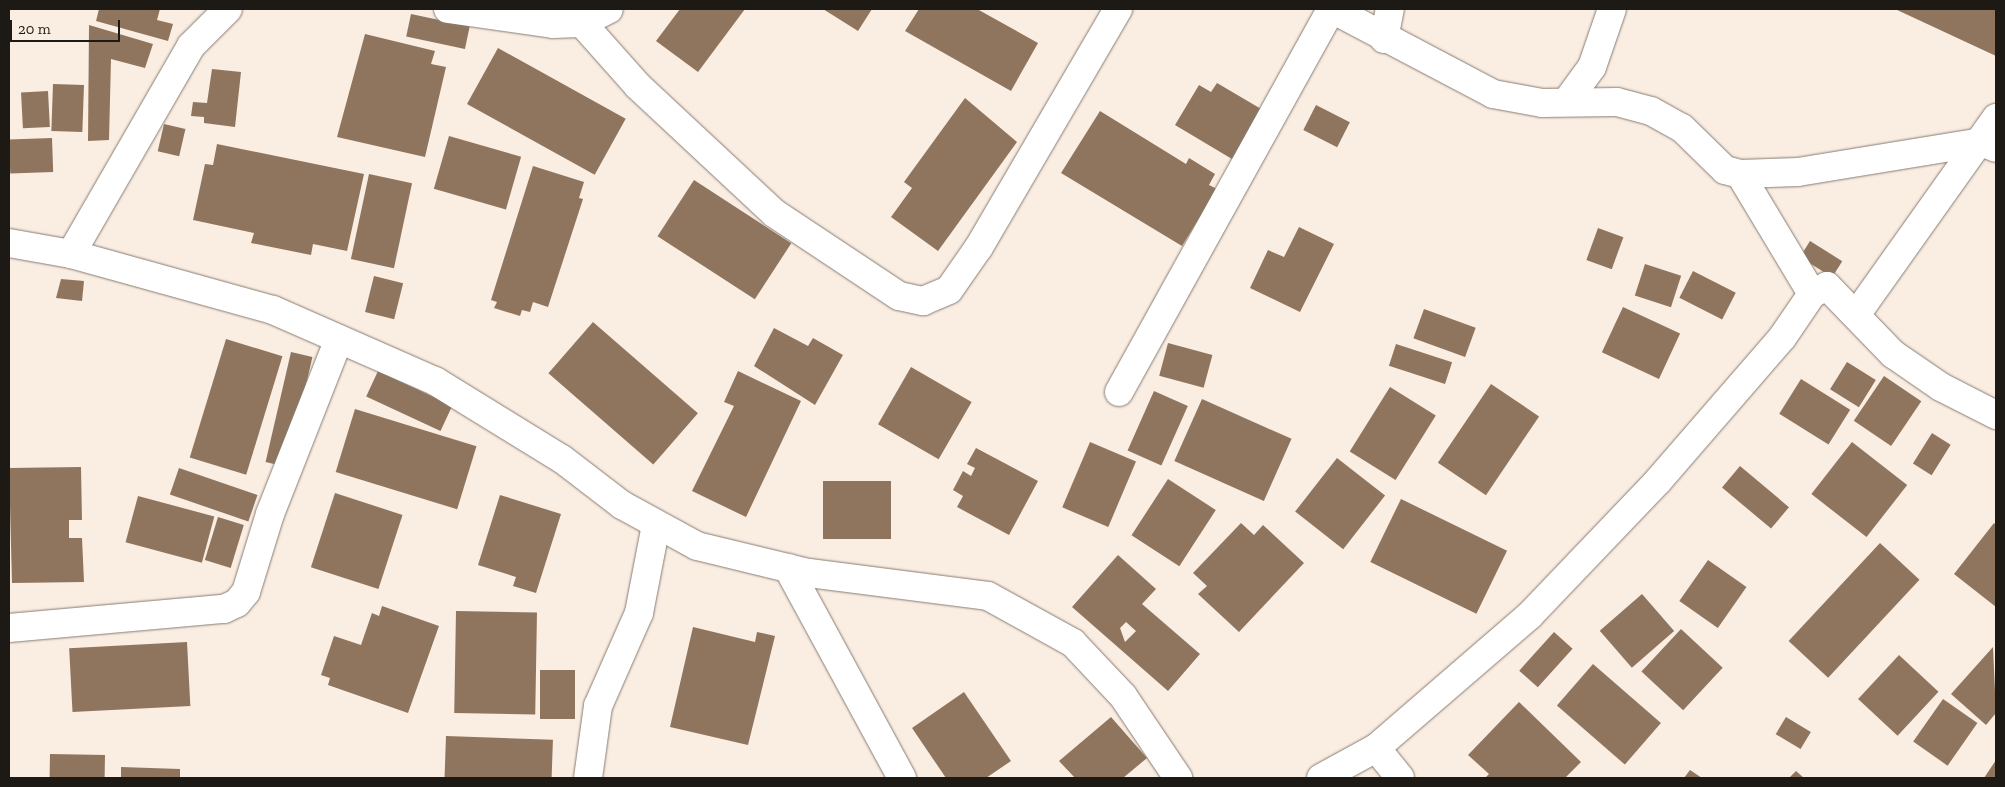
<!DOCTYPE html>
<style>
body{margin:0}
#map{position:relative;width:2005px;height:787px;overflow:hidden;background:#faede2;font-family:"Zilla Slab",serif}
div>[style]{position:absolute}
.building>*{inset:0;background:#8f755e;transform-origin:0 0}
.roads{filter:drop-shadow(0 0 1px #877c72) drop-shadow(0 0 1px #877c72)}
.minor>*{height:28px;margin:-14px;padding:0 14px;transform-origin:14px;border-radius:14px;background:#fff}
span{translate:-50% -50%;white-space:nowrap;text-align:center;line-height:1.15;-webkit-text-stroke:4px #faede2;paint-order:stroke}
.frame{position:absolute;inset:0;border:10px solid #1d1915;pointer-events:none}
.scale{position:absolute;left:10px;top:20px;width:110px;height:22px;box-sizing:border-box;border:2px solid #1d1915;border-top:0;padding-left:6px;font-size:15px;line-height:18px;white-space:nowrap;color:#1d1915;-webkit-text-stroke:4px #faede2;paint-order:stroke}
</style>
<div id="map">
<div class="building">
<i style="clip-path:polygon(99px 9px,160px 9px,157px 20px,173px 24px,168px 41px,96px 21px)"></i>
<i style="clip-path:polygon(680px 9px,745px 9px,698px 72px,656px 41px)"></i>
<i style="clip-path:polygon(823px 9px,872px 9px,858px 31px)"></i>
<i style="clip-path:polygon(919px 9px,977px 9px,1038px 43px,1011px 91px,905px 31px)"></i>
<i style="clip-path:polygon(1895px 9px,1996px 9px,1996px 56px)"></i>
<i style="left:411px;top:14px;width:60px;height:23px;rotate:12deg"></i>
<i style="clip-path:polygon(89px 25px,153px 44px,145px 68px,111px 59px,109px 140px,88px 141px)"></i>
<i style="clip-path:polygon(365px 34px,435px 51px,431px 64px,446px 67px,425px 157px,337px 137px)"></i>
<i style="left:498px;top:48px;width:146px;height:64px;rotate:29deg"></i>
<i style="clip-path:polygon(212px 69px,241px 72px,235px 127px,204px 123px,204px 117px,191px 116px,193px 102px,207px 103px)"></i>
<i style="clip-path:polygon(1217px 83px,1268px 113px,1237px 162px,1175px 125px,1199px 85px,1211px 92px)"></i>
<i style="left:53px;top:84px;width:31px;height:47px;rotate:2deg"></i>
<i style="left:48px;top:91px;width:36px;height:27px;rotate:87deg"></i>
<i style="clip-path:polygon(965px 98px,1017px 142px,938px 251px,891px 217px,912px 188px,904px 182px)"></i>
<i style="left:1316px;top:105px;width:38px;height:28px;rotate:27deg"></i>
<i style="clip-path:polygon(1100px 111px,1186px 164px,1189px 158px,1215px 174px,1209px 185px,1217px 189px,1182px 246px,1061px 173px)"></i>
<i style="left:164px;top:124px;width:22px;height:28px;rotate:13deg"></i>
<i style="left:449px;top:136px;width:75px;height:55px;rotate:16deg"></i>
<i style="left:52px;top:138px;width:34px;height:43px;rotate:88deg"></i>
<i style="clip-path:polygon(217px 144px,364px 174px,347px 251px,313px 244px,311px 255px,251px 243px,254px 233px,193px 220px,205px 164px,213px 165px)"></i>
<i style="clip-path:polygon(533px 166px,584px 182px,579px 198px,583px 199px,548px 307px,533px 302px,530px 312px,522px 310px,520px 316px,494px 308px,497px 302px,491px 300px)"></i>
<i style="left:369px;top:174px;width:44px;height:87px;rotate:12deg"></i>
<i style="left:694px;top:180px;width:116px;height:67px;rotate:33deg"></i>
<i style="clip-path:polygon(1299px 227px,1334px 244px,1300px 312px,1250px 288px,1268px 250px,1284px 257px)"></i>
<i style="left:1598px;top:228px;width:27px;height:34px;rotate:20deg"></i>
<i style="left:1810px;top:241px;width:38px;height:19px;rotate:32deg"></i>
<i style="left:1645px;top:264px;width:38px;height:33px;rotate:18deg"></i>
<i style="left:1693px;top:271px;width:48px;height:30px;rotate:27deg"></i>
<i style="left:374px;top:276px;width:30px;height:37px;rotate:14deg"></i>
<i style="clip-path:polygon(61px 279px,84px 281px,82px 301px,56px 298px)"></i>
<i style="left:1623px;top:307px;width:63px;height:50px;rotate:25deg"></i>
<i style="left:1424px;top:309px;width:55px;height:31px;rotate:20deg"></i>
<i style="left:593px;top:322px;width:139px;height:68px;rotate:41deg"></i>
<i style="clip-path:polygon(774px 328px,808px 346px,813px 338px,843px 355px,815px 405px,754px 366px)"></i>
<i style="left:226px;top:339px;width:59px;height:124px;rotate:17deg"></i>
<i style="left:1168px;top:343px;width:46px;height:34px;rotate:15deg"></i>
<i style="left:1396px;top:344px;width:59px;height:23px;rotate:18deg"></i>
<i style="left:291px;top:352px;width:22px;height:113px;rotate:13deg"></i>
<i style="left:1847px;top:362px;width:34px;height:32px;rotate:32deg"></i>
<i style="left:911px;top:367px;width:70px;height:66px;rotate:30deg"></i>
<i style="left:378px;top:371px;width:82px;height:28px;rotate:25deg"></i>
<i style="clip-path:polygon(738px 371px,801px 401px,746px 517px,692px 491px,734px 406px,724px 402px)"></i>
<i style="left:1884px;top:376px;width:45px;height:54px;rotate:34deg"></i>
<i style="left:1801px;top:379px;width:58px;height:41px;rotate:32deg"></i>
<i style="left:1491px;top:384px;width:58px;height:95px;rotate:34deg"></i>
<i style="left:1390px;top:387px;width:54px;height:76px;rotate:32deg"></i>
<i style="left:1154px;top:391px;width:37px;height:65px;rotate:24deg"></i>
<i style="left:1202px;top:399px;width:98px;height:68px;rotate:24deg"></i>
<i style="left:355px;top:409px;width:127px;height:66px;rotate:17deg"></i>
<i style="left:1932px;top:433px;width:22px;height:36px;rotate:32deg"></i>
<i style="left:1090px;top:442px;width:50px;height:71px;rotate:23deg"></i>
<i style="left:1852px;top:442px;width:70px;height:66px;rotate:38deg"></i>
<i style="clip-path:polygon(976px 448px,1038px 481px,1009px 535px,957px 507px,963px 496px,953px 490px,963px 471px,971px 476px,975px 468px,967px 464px)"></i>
<i style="left:1337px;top:458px;width:61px;height:68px;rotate:38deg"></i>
<i style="left:1740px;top:466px;width:64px;height:28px;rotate:40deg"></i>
<i style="clip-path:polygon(81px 467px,82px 520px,69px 520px,69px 538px,82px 538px,84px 582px,12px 583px,9px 468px)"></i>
<i style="left:179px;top:468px;width:83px;height:28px;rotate:19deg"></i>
<i style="left:1168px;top:479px;width:57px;height:67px;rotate:33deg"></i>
<i style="left:823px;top:481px;width:68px;height:58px"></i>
<i style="left:335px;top:493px;width:71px;height:78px;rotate:18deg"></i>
<i style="clip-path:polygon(500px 495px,561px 514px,536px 593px,513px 586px,516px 577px,478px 565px)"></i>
<i style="left:138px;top:496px;width:79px;height:48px;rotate:15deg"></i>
<i style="left:1401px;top:499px;width:118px;height:70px;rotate:26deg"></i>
<i style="left:218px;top:517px;width:27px;height:45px;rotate:17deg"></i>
<i style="clip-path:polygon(1241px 523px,1254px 535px,1263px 525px,1304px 563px,1239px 632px,1198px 594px,1207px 586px,1193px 573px)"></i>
<i style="clip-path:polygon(1994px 523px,1996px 525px,1996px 607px,1954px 574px)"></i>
<i style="left:1880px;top:543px;width:54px;height:134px;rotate:43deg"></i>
<i style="clip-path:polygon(evenodd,1118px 555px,1156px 589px,1142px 604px,1200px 654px,1168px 691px,1072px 607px,1118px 555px,1126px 622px,1136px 631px,1125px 642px,1120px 628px,1126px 622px)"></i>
<i style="left:1708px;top:560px;width:47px;height:50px;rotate:35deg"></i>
<i style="left:1642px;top:594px;width:49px;height:56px;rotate:49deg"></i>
<i style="clip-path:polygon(382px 606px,439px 626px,408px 713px,328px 685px,330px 678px,321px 675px,334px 636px,361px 645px,372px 613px,379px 616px)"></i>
<i style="left:456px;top:611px;width:81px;height:102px;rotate:1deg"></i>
<i style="clip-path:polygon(693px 627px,755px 642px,757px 632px,775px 636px,748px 745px,670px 727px)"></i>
<i style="left:1681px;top:629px;width:57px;height:58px;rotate:43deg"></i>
<i style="left:1554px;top:632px;width:25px;height:52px;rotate:42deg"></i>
<i style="left:187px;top:642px;width:64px;height:118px;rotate:87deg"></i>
<i style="clip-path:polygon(1993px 647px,1996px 713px,1986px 725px,1951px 694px)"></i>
<i style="left:1899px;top:655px;width:54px;height:60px;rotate:43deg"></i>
<i style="left:1593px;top:664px;width:90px;height:55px;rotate:41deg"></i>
<i style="left:540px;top:670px;width:35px;height:49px"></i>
<i style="clip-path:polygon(964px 692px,1011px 761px,986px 778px,946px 778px,912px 728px)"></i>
<i style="left:1943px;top:699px;width:42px;height:52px;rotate:35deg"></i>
<i style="clip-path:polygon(1519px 702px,1581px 762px,1565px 778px,1485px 778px,1489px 774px,1468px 755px)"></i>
<i style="clip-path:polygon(1111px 717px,1147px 758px,1123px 778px,1075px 778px,1059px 761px)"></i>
<i style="left:1786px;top:717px;width:29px;height:20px;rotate:31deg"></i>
<i style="left:446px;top:736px;width:107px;height:42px;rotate:2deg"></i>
<i style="left:50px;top:754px;width:55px;height:24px;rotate:1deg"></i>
<i style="clip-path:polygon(1996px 760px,1996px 778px,1984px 778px)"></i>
<i style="clip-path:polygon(121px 767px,180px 769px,180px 778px,121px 778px)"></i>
<i style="clip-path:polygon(1690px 770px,1702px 778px,1684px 778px)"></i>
<i style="clip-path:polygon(1796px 771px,1804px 778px,1789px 778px)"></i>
</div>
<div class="roads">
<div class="minor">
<i style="left:448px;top:9px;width:106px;rotate:8.1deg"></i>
<i style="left:553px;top:24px;width:29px;rotate:-2deg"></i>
<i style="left:582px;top:23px;width:30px;rotate:-27deg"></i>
<i style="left:1332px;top:9px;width:182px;rotate:27.8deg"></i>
<i style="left:1493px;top:94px;width:50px;rotate:10.4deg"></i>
<i style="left:1542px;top:103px;width:75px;rotate:-0.8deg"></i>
<i style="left:1617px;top:102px;width:35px;rotate:15deg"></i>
<i style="left:1651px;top:111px;width:35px;rotate:29deg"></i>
<i style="left:1682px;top:128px;width:60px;rotate:44.3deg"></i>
<i style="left:1725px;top:170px;width:16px;rotate:15deg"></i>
<i style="left:1740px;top:174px;width:58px;rotate:-2deg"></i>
<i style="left:1798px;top:172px;width:186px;rotate:-9.3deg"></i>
<i style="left:1982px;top:142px;width:15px;rotate:23deg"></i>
<i style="left:582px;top:23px;width:84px;rotate:48.4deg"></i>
<i style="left:638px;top:86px;width:186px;rotate:43deg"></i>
<i style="left:774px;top:213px;width:150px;rotate:33.6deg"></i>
<i style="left:899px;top:296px;width:25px;rotate:12deg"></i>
<i style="left:923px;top:301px;width:28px;rotate:-23deg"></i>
<i style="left:949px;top:290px;width:52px;rotate:-55.1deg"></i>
<i style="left:979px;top:247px;width:276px;rotate:-59.7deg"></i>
<i style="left:1384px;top:39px;width:31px;rotate:-79deg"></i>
<i style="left:1567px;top:101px;width:42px;rotate:-53.7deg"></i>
<i style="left:1592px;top:67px;width:61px;rotate:-71deg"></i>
<i style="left:1740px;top:174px;width:140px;rotate:59deg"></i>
<i style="left:1812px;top:294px;width:17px;rotate:-28deg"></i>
<i style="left:1827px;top:286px;width:95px;rotate:45.9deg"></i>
<i style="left:1893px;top:354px;width:58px;rotate:34.5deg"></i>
<i style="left:1941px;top:387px;width:62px;rotate:27deg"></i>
<i style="left:9px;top:243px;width:63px;rotate:10.1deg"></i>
<i style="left:71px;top:254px;width:210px;rotate:15.5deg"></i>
<i style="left:273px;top:310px;width:177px;rotate:23.7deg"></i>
<i style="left:435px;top:381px;width:149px;rotate:31.6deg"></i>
<i style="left:562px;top:459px;width:76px;rotate:37.5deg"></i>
<i style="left:622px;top:505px;width:85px;rotate:28.7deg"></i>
<i style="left:697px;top:546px;width:115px;rotate:13.6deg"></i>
<i style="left:809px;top:573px;width:180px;rotate:7.3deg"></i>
<i style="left:988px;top:596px;width:97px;rotate:28.9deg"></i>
<i style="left:1073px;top:643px;width:73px;rotate:46.7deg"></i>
<i style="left:1123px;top:696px;width:99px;rotate:56.1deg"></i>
<i style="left:71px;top:254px;width:240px;rotate:-60deg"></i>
<i style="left:191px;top:46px;width:52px;rotate:-45deg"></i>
<i style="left:1856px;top:315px;width:242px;rotate:-54.6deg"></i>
<i style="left:1119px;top:392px;width:438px;rotate:-61deg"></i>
<i style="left:788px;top:568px;width:239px;rotate:61.5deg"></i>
<i style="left:9px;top:628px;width:216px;rotate:-5.1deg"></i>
<i style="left:224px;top:609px;width:14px;rotate:-25deg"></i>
<i style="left:237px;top:603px;width:14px;rotate:-51deg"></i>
<i style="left:246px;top:592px;width:82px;rotate:-72.9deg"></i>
<i style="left:270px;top:514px;width:188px;rotate:-68.5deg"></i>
<i style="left:1376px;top:748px;width:38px;rotate:51deg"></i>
<i style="left:588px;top:778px;width:73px;rotate:-82.1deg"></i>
<i style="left:598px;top:706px;width:102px;rotate:-66.2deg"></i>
<i style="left:639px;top:613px;width:90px;rotate:-79.1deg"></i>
<i style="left:1321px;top:778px;width:63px;rotate:-28.6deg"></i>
<i style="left:1376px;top:748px;width:203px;rotate:-40.8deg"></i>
<i style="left:1530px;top:615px;width:185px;rotate:-46.3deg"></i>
<i style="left:1658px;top:481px;width:189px;rotate:-49.1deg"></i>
<i style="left:1782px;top:338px;width:53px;rotate:-55.7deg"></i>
</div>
</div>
<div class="frame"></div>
<div class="scale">20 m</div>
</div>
